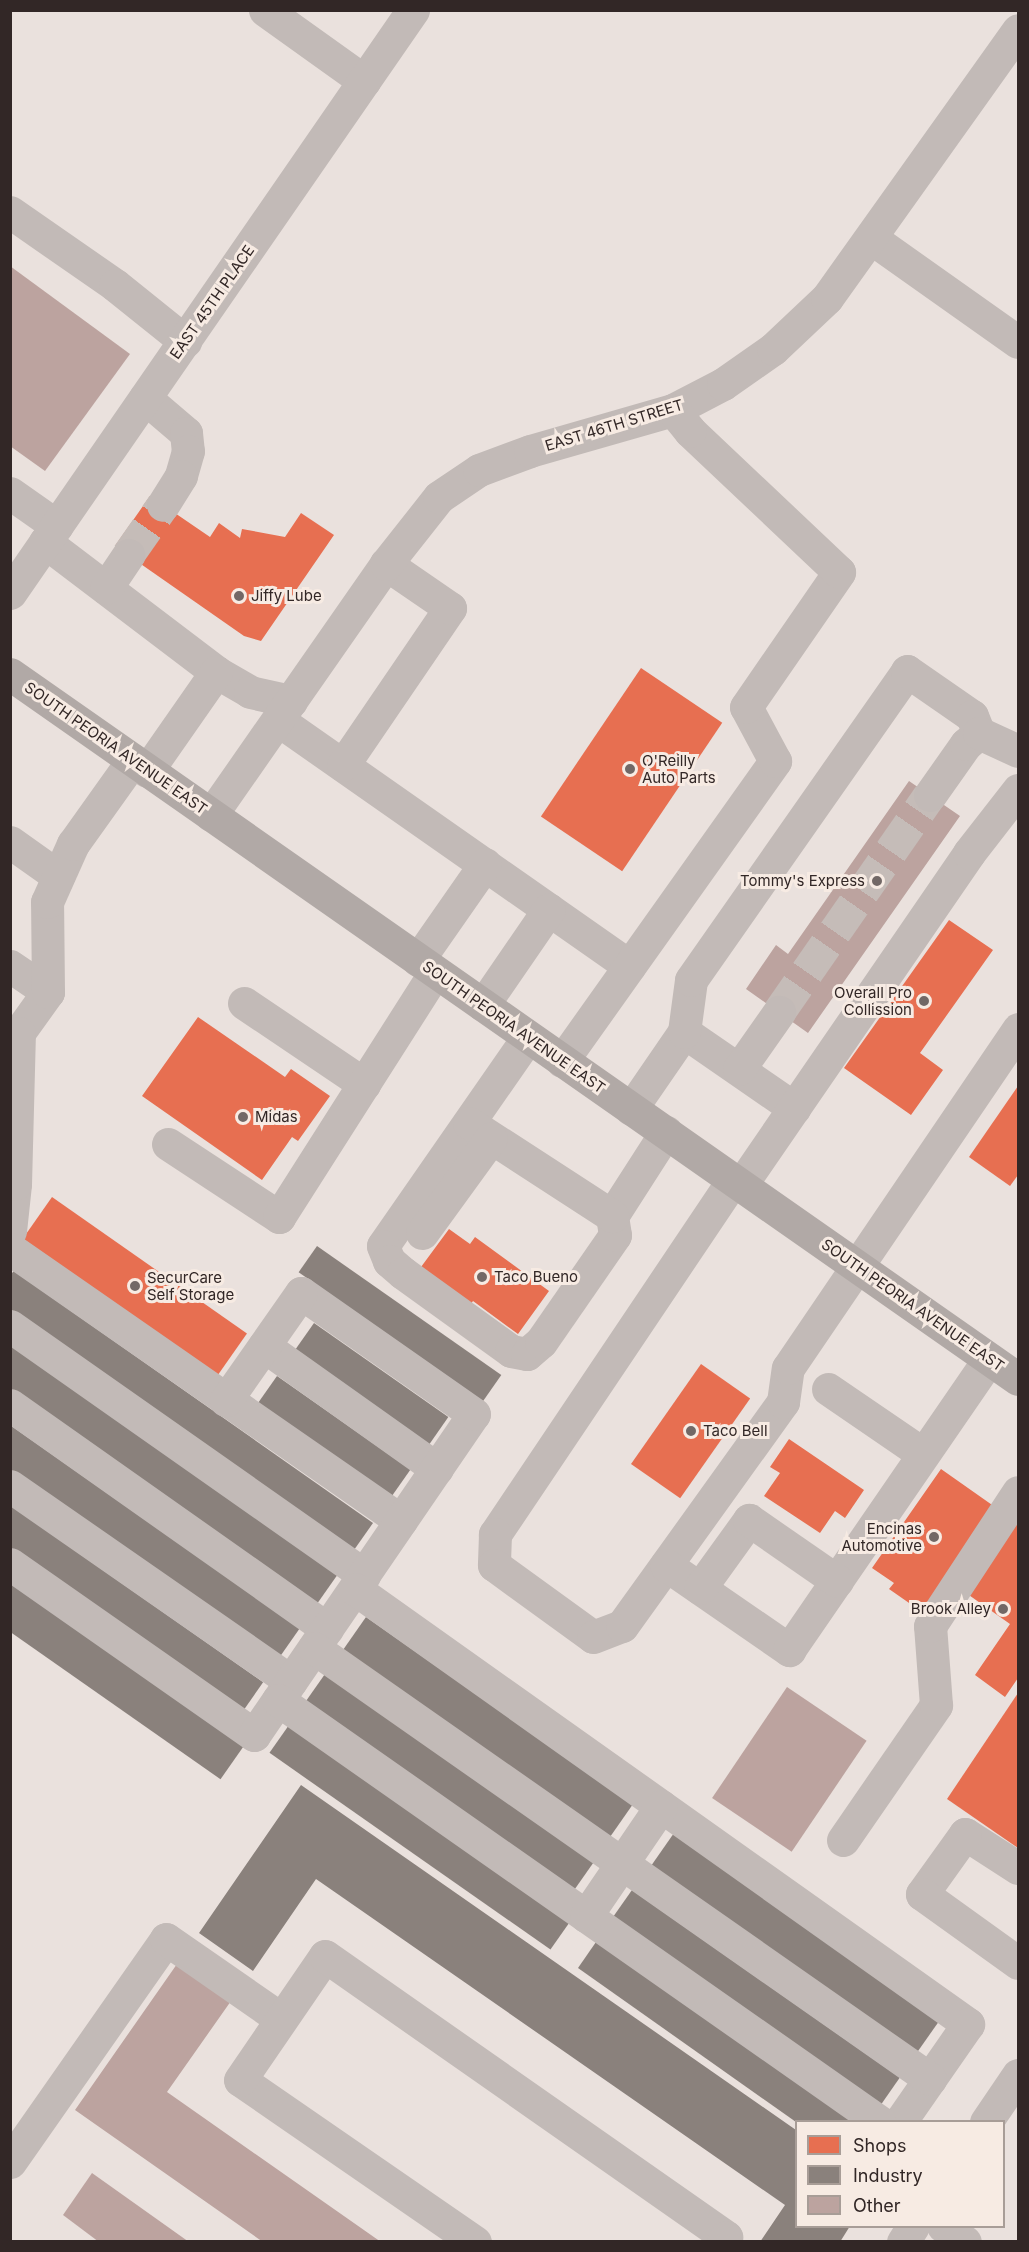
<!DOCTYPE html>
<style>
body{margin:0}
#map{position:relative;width:1029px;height:2252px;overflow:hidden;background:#eae1dd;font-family:Inter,sans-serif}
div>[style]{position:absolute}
.shops>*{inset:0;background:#e76f51;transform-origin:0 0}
.industry>*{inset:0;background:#8a817c;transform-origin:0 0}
.building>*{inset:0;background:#bca39f;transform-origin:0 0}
.minor-tunnel>*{height:33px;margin-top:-16.5px;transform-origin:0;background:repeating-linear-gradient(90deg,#c5bcb8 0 33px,transparent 0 49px)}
.minor>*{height:33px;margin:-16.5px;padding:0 16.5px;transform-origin:16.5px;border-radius:16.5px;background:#c2bab7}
.major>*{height:33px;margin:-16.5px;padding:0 16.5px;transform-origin:16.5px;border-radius:16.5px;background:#b1a9a6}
.dots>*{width:16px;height:16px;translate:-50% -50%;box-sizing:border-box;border:3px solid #f7ebe3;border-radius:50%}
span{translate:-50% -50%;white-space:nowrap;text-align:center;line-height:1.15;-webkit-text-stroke:6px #f7ebe3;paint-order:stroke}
.street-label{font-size:15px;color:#322726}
.poi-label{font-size:15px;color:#322726}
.left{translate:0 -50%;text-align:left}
.right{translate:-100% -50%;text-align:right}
.frame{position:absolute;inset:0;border:12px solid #322726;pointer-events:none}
.legend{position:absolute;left:795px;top:2120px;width:210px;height:108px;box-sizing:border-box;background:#f7ebe3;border:2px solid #a89d97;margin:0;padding:8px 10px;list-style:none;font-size:18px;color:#322726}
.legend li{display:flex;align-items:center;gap:12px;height:30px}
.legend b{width:30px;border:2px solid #a89d97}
</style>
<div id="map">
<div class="shops">
<i style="clip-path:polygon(150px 496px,210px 537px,219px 523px,240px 538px,242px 529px,285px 537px,301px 513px,334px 535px,261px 641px,244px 636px,115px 546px)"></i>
<i style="left:641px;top:668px;width:98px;height:179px;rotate:34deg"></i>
<i style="clip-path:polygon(949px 920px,993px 950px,920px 1053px,943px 1070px,911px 1115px,844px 1068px)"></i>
<i style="clip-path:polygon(198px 1017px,285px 1077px,291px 1069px,330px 1096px,298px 1141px,292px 1137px,262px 1180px,142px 1096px)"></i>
<i style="clip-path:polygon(1018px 1086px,1018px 1175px,1010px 1186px,969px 1157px)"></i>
<i style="left:52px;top:1197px;width:238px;height:51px;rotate:35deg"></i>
<i style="clip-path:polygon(449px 1229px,470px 1244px,475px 1237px,549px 1291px,518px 1334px,473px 1301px,465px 1312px,421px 1267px)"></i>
<i style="left:701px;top:1364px;width:60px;height:122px;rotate:35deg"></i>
<i style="clip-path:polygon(789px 1439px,864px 1490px,845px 1518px,835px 1511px,820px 1533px,764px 1496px,780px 1473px,770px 1467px)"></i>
<i style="clip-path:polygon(941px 1469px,995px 1507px,922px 1612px,889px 1589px,894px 1583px,872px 1568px)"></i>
<i style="clip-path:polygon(1014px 1522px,1018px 1525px,1018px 1678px,1005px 1697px,975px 1675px,1010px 1624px,966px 1593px)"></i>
<i style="clip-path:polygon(1018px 1693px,1018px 1848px,947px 1799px)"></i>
</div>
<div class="industry">
<i style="left:317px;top:1246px;width:225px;height:32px;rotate:35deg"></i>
<i style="clip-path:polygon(14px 1271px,373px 1523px,354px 1550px,10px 1309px,10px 1275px)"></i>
<i style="left:314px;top:1323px;width:164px;height:34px;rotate:35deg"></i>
<i style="left:10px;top:1345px;width:400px;height:42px;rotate:35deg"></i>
<i style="left:277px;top:1376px;width:163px;height:34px;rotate:35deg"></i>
<i style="left:10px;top:1425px;width:354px;height:43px;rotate:35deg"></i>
<i style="left:10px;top:1505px;width:309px;height:42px;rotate:35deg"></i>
<i style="left:10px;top:1583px;width:285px;height:40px;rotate:35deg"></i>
<i style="left:366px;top:1617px;width:326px;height:42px;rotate:35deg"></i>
<i style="left:325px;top:1674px;width:328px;height:34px;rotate:35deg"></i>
<i style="left:289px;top:1725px;width:343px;height:34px;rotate:35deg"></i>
<i style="clip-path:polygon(301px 1785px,796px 2130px,796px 2226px,850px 2226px,840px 2242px,760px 2242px,785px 2205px,316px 1879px,253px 1971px,199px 1933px)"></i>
<i style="left:674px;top:1833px;width:325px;height:42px;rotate:35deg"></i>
<i style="left:632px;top:1890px;width:327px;height:34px;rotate:35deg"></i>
<i style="clip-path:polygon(596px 1942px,853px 2122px,796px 2122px,578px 1968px)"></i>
</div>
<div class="building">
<i style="clip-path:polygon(10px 266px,130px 354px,45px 471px,10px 446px)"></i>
<i style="clip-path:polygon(909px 781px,960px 816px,808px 1033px,746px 989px,776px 945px,788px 954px)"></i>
<i style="left:787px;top:1687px;width:96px;height:134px;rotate:34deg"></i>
<i style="clip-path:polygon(177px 1964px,231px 2001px,167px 2092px,381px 2242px,263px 2242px,75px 2110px)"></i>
<i style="clip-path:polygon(92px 2173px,189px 2242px,99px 2242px,63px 2215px)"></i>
</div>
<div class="minor-tunnel">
<i style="left:128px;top:555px;width:61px;rotate:-55deg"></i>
<i style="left:779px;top:1012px;width:264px;rotate:-55.2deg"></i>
</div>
<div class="minor">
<i style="left:265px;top:10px;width:122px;rotate:35.6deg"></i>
<i style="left:10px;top:212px;width:128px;rotate:34.8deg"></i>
<i style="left:115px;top:285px;width:90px;rotate:38.7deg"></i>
<i style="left:871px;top:238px;width:180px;rotate:35.3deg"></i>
<i style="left:145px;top:398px;width:54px;rotate:40.5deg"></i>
<i style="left:186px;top:433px;width:18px;rotate:84deg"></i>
<i style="left:188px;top:451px;width:26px;rotate:106deg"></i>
<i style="left:181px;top:476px;width:34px;rotate:122deg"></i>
<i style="left:10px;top:493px;width:57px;rotate:35.1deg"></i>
<i style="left:45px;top:542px;width:215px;rotate:37.2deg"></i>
<i style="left:216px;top:672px;width:39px;rotate:30deg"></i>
<i style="left:250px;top:692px;width:42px;rotate:12.4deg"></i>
<i style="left:106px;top:588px;width:40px;rotate:-56deg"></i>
<i style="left:10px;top:593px;width:709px;rotate:-55.35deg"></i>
<i style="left:278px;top:720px;width:429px;rotate:35deg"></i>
<i style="left:343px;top:765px;width:190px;rotate:-55.7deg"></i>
<i style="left:450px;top:608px;width:78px;rotate:-145.5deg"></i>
<i style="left:147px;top:771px;width:121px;rotate:-55.1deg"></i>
<i style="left:930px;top:795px;width:62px;rotate:-54.8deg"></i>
<i style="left:966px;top:744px;width:17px;rotate:-40deg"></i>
<i style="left:211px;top:815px;width:306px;rotate:-55.1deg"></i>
<i style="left:386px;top:564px;width:85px;rotate:-51.7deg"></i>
<i style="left:439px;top:497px;width:48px;rotate:-34deg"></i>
<i style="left:479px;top:470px;width:54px;rotate:-20.4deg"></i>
<i style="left:530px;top:451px;width:149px;rotate:-16deg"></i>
<i style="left:673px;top:410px;width:56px;rotate:-27.5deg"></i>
<i style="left:723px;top:384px;width:61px;rotate:-35deg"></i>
<i style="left:773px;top:349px;width:74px;rotate:-43.4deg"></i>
<i style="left:827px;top:298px;width:329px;rotate:-54.5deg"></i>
<i style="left:10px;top:842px;width:59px;rotate:35.3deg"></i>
<i style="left:418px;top:960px;width:117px;rotate:-55.1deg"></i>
<i style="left:10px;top:966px;width:46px;rotate:34.4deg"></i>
<i style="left:244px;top:1003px;width:145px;rotate:34deg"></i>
<i style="left:483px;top:1005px;width:116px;rotate:-55.5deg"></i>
<i style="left:684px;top:1032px;width:134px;rotate:34.6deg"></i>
<i style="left:528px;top:1037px;width:254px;rotate:124.8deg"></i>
<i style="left:383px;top:1246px;width:16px;rotate:68deg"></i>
<i style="left:389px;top:1261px;width:18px;rotate:41deg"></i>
<i style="left:403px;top:1273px;width:133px;rotate:35.8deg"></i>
<i style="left:511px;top:1351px;width:16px;rotate:11deg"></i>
<i style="left:527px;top:1354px;width:18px;rotate:-41deg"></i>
<i style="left:541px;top:1342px;width:130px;rotate:-55.3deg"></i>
<i style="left:615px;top:1235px;width:19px;rotate:-99deg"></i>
<i style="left:612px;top:1216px;width:100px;rotate:-57.3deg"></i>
<i style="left:10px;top:1045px;width:65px;rotate:-54.4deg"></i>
<i style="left:48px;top:992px;width:90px;rotate:-90.6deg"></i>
<i style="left:47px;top:902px;width:64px;rotate:-65.9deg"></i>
<i style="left:73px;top:844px;width:103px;rotate:-54.5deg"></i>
<i style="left:562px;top:1061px;width:368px;rotate:-54.6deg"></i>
<i style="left:775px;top:761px;width:61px;rotate:-118.2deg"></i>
<i style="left:746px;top:707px;width:164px;rotate:-55.4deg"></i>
<i style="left:839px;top:572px;width:205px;rotate:-136.6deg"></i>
<i style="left:690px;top:431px;width:27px;rotate:-129deg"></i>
<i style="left:739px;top:1069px;width:70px;rotate:-54.9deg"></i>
<i style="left:631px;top:1109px;width:93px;rotate:-55.5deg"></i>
<i style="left:684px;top:1032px;width:52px;rotate:-82.3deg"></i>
<i style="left:691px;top:980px;width:377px;rotate:-55deg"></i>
<i style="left:907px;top:671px;width:79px;rotate:34.7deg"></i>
<i style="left:972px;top:716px;width:18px;rotate:68deg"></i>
<i style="left:979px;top:733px;width:43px;rotate:24.8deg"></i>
<i style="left:469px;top:1123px;width:171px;rotate:33deg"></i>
<i style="left:168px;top:1144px;width:133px;rotate:33.3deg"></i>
<i style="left:279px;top:1217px;width:290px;rotate:-57.5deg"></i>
<i style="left:733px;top:1180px;width:427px;rotate:123.9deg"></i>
<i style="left:495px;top:1534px;width:31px;rotate:92deg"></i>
<i style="left:494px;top:1565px;width:122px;rotate:36deg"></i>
<i style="left:593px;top:1637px;width:31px;rotate:-21deg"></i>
<i style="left:622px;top:1626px;width:276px;rotate:-54.3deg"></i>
<i style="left:783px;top:1402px;width:34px;rotate:-82deg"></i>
<i style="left:788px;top:1368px;width:410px;rotate:-55.8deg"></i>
<i style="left:741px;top:1185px;width:403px;rotate:-55.5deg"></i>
<i style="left:969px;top:853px;width:80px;rotate:-52.1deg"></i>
<i style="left:10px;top:1231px;width:47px;rotate:-83.9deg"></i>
<i style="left:15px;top:1184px;width:151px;rotate:-88.5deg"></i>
<i style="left:422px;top:1233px;width:117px;rotate:-54deg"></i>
<i style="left:10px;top:1249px;width:476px;rotate:34.8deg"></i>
<i style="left:10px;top:1326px;width:433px;rotate:35.1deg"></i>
<i style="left:264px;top:1346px;width:212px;rotate:35.4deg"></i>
<i style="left:828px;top:1389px;width:115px;rotate:34.4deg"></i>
<i style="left:10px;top:1405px;width:388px;rotate:35.2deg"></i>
<i style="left:10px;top:1486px;width:342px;rotate:34.8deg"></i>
<i style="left:10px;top:1564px;width:298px;rotate:35deg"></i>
<i style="left:254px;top:1735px;width:389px;rotate:-55.6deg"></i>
<i style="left:474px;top:1414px;width:211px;rotate:-145deg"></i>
<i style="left:301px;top:1293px;width:131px;rotate:125deg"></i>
<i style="left:666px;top:1565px;width:150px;rotate:34.6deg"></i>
<i style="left:789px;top:1650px;width:353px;rotate:-55.5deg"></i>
<i style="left:700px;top:1588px;width:84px;rotate:-54.2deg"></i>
<i style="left:749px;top:1520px;width:107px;rotate:34.7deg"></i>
<i style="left:355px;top:1589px;width:752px;rotate:35.36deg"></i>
<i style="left:968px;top:2024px;width:119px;rotate:124.8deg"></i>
<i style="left:314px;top:1648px;width:752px;rotate:34.98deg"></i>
<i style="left:278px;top:1700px;width:735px;rotate:35.03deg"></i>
<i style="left:843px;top:1840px;width:164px;rotate:-55.4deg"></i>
<i style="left:936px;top:1705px;width:79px;rotate:-94.3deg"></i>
<i style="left:930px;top:1626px;width:160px;rotate:-56.7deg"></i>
<i style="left:1018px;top:1868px;width:63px;rotate:-147.3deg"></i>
<i style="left:965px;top:1834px;width:74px;rotate:125.6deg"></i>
<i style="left:922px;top:1894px;width:118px;rotate:35.7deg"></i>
<i style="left:586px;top:1916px;width:133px;rotate:-55.7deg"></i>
<i style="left:986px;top:2122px;width:57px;rotate:-55.8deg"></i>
<i style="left:10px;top:2162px;width:272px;rotate:-55deg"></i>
<i style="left:166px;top:1939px;width:140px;rotate:34.8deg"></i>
<i style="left:943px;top:2226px;width:27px;rotate:36deg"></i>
<i style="left:475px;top:2242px;width:285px;rotate:-145.4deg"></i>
<i style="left:240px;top:2080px;width:150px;rotate:-55.6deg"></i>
<i style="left:325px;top:1956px;width:490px;rotate:35deg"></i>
<i style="left:726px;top:2237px;width:6px;rotate:121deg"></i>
<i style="left:903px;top:2242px;width:19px;rotate:-58deg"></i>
</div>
<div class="major">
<i style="left:10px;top:674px;width:1230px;rotate:34.97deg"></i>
</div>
<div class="dots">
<i style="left:239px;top:596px;background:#726866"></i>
<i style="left:630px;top:769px;background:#726866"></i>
<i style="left:877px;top:881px;background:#726866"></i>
<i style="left:924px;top:1001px;background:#726866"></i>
<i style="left:243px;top:1117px;background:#726866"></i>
<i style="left:482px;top:1277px;background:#726866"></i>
<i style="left:135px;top:1286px;background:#726866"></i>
<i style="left:691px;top:1431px;background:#726866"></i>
<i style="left:934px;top:1537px;background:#726866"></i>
<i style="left:1003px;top:1609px;background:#726866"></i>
</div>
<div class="street-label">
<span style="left:212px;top:302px;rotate:-55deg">EAST 45TH PLACE</span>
<span style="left:614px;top:425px;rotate:-17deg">EAST 46TH STREET</span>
<span style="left:116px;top:748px;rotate:35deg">SOUTH PEORIA AVENUE EAST</span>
<span style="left:514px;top:1027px;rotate:35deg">SOUTH PEORIA AVENUE EAST</span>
<span style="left:913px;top:1305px;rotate:35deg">SOUTH PEORIA AVENUE EAST</span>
</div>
<div class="poi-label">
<span class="left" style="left:251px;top:596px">Jiffy Lube</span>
<span class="left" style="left:642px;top:769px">O'Reilly<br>Auto Parts</span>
<span class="right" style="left:865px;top:881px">Tommy's Express</span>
<span class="right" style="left:912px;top:1001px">Overall Pro<br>Collission</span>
<span class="left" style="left:255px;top:1117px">Midas</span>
<span class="left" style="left:147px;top:1286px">SecurCare<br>Self Storage</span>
<span class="left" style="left:494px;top:1277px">Taco Bueno</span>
<span class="left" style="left:703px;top:1431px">Taco Bell</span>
<span class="right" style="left:922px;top:1537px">Encinas<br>Automotive</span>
<span class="right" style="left:991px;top:1609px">Brook Alley</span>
</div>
<div class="frame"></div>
<ul class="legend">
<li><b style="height:16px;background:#e76f51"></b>Shops</li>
<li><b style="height:16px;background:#8a817c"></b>Industry</li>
<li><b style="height:16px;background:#bca39f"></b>Other</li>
</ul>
</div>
